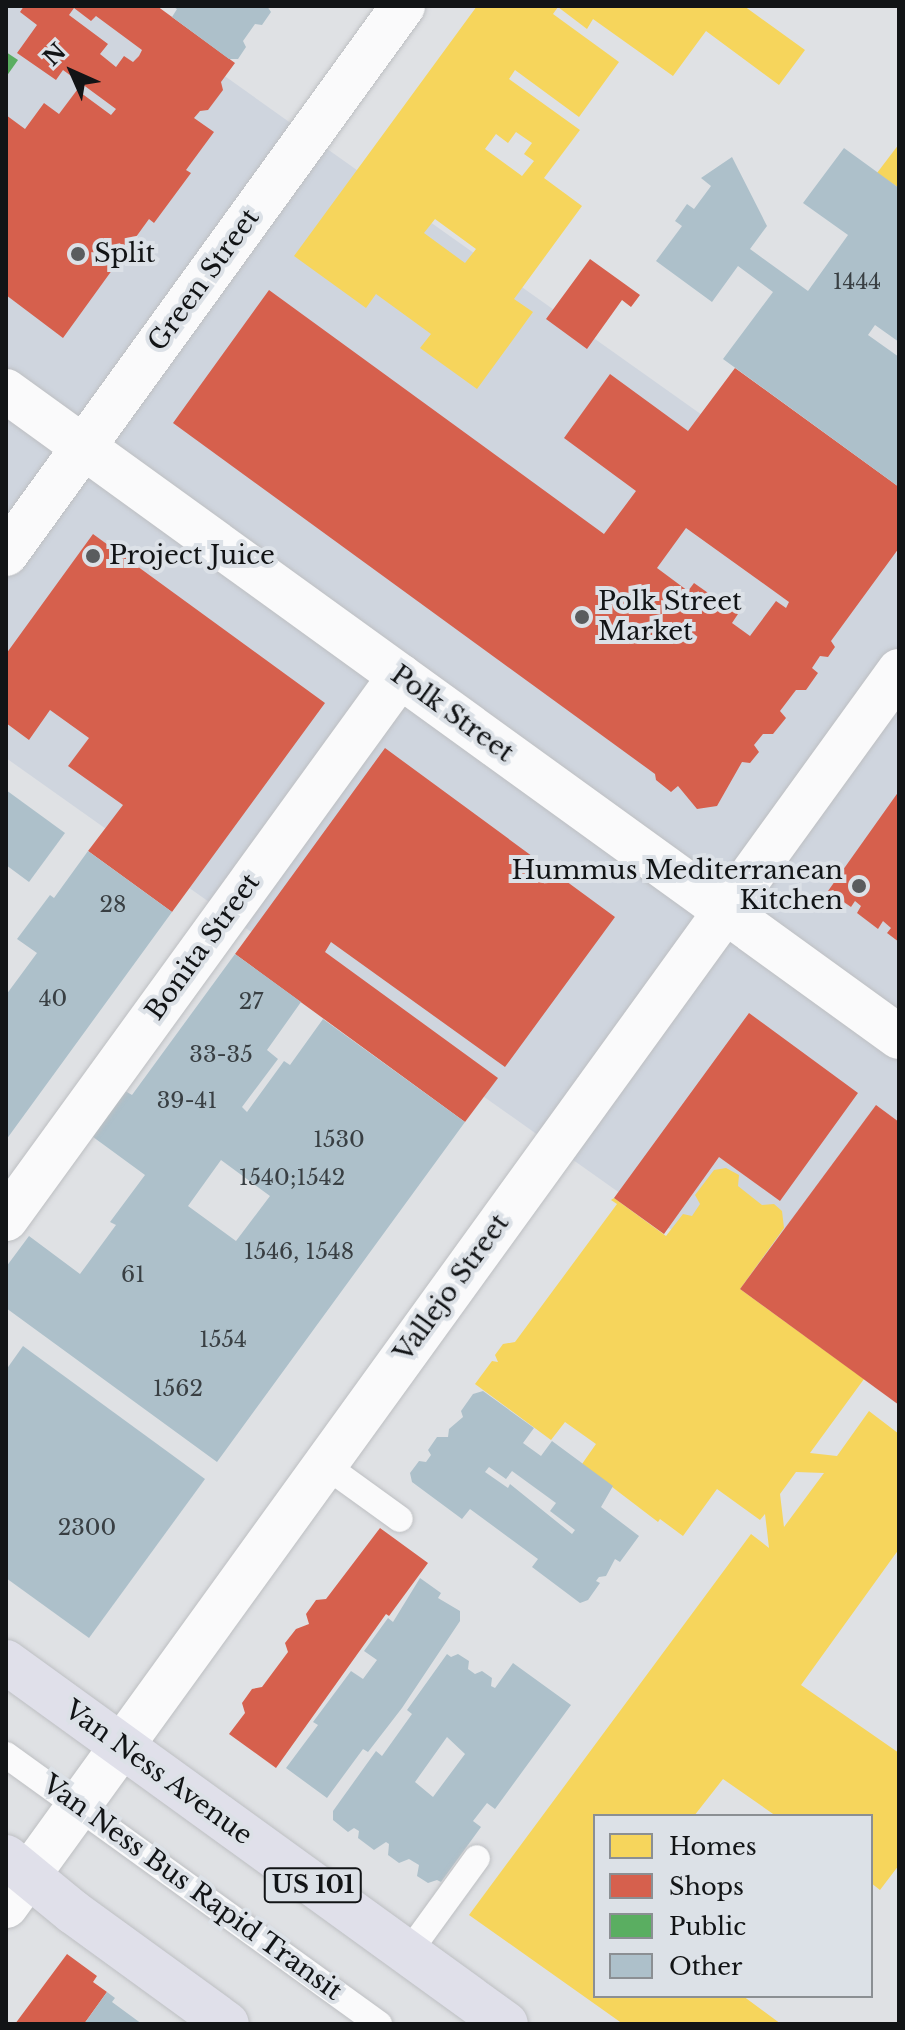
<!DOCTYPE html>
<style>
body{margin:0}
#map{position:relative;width:905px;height:2030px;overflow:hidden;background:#dfe1e4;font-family:"Libre Baskerville",serif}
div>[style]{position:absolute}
.built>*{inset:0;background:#cfd5de}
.homes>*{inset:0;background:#f6d55c}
.shops>*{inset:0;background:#d6604d}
.public>*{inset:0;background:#5aae61}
.building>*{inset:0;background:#adc0ca}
.roads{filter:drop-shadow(0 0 2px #bdbfc2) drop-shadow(0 0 2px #bdbfc2)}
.service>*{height:26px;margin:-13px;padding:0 13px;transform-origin:13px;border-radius:13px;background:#fafafb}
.minor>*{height:44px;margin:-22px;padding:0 22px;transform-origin:22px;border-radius:22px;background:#fafafb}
.tertiary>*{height:44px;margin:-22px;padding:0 22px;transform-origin:22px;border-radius:22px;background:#fafafb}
.trunk>*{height:44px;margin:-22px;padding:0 22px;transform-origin:22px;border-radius:22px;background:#e0e0ea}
.dots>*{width:22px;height:22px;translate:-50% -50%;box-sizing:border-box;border:4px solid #dce1e7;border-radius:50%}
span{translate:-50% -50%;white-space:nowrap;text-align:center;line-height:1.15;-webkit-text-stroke:8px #dce1e7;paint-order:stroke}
.number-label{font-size:22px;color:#393f43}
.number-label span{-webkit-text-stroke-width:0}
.shield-label span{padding:2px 6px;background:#dce1e7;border:2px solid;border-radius:6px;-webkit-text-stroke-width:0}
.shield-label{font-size:24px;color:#121416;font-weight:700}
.poi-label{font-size:26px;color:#121416}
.left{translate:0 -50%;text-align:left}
.right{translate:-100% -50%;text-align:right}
.street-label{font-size:26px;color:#121416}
.frame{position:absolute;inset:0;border:8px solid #121416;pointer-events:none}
.legend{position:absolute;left:593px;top:1814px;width:280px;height:184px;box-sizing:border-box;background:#dce1e7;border:2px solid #8b8f93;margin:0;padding:10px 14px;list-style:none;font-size:24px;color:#121416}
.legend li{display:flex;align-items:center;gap:16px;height:40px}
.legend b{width:40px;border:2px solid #8b8f93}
.north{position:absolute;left:32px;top:32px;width:80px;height:80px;-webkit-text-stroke:6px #dce1e7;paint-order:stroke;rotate:315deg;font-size:22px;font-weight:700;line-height:32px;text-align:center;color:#121416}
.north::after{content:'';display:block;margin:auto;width:28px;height:36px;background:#121416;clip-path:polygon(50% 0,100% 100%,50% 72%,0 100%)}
</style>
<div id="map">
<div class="built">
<i style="clip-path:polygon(6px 6px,126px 6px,899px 555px,899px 1391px,6px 758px)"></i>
</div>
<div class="homes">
<i style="clip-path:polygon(evenodd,477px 6px,744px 6px,805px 50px,779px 85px,706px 31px,673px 76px,593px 19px,587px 29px,558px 7px,553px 14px,619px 62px,579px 117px,515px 70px,509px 79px,580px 130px,544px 178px,582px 206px,514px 299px,533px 312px,477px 389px,420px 348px,431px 334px,376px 294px,366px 308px,294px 256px,477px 6px,516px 132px,532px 143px,524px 154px,534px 161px,522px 176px,485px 149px,496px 134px,508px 143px,516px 132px,477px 6px,435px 219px,476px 249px,465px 263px,424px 233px,435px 219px)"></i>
<i style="clip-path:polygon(899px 144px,899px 188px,877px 173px)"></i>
<i style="clip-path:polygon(evenodd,726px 1168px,739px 1175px,738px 1186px,762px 1205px,774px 1204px,782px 1211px,784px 1228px,740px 1289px,864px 1379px,810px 1453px,837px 1456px,869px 1411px,899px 1434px,899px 1549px,801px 1685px,899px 1753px,899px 1865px,880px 1890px,871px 1883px,871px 1816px,776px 1816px,723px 1779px,694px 1816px,595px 1816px,595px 1996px,743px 1996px,781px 2024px,623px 2024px,469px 1915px,751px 1534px,769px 1548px,765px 1514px,760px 1520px,717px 1489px,683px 1536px,660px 1519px,658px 1522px,582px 1464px,596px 1444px,565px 1422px,551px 1440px,475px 1384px,492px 1361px,498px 1362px,495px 1355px,503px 1344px,515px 1342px,617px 1204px,611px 1200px,614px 1198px,666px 1236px,683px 1214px,692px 1216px,700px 1204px,695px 1195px,714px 1170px,726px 1168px,796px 1472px,824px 1473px,784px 1527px,780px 1494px,796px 1472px)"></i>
</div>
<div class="shops">
<i style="clip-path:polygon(evenodd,24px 6px,157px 6px,235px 63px,221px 82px,223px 90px,208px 110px,200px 111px,194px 118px,214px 132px,186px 170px,191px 173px,154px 223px,149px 219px,63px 338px,6px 295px,6px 115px,25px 129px,44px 103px,59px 114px,77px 90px,111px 115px,116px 109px,63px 70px,56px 80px,17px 53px,37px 25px,20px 12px,24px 6px,74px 8px,91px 21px,96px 16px,142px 50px,139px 56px,133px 62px,124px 56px,116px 67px,100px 54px,108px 44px,69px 15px,74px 8px)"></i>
<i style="clip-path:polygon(590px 259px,640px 295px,631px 307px,622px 300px,587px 349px,546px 319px)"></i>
<i style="clip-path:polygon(evenodd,269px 290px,604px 534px,636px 491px,564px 438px,610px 374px,688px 431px,735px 368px,899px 487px,899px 548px,831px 641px,835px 647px,828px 657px,820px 656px,812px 668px,818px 673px,806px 690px,796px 690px,780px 711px,786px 718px,773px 734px,763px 734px,754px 745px,759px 752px,750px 763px,742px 762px,717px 806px,697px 809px,678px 786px,671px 792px,656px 780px,655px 774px,173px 423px,269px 290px,686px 528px,789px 602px,786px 608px,776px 601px,750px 636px,732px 623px,738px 614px,694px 583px,688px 591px,657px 568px,686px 528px)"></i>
<i style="clip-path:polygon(93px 534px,325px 703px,172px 912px,88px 851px,123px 805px,68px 766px,89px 738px,50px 710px,29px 740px,6px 723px,6px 654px)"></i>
<i style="clip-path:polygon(385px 748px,615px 917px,505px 1067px,331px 942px,325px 952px,498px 1078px,465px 1122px,235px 954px)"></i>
<i style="clip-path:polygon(899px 791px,899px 942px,887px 933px,891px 928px,883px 921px,878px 929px,857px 913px,861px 906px,855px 901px,851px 907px,828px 891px)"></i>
<i style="clip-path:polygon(749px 1013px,858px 1093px,780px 1201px,719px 1157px,664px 1234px,614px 1198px)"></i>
<i style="clip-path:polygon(876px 1105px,899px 1122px,899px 1405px,740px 1289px)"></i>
<i style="clip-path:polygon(380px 1528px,428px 1563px,389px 1616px,386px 1614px,276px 1768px,229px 1734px,245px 1713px,242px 1703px,252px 1689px,262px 1687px,288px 1652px,285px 1643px,296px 1629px,309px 1624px,306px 1614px,316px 1600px,326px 1599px)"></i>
<i style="clip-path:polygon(67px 1954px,97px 1976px,93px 1982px,107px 1992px,84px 2024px,15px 2024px)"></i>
</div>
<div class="public">
<i style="clip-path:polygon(6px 52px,18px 60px,6px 77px)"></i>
</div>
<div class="building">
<i style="clip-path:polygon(172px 6px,267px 6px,271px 12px,262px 25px,255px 24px,243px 41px,246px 47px,238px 59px,229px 59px,172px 17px,177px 9px)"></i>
<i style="clip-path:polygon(844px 148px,899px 188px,899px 342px,875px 325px,868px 335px,899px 357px,899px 487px,723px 359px,773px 292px,738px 266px,712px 302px,656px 261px,682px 226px,675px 221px,687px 204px,694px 209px,711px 186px,701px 178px,732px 157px,767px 226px,750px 249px,808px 291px,848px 235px,803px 203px)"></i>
<i style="clip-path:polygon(6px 790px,65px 833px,29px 882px,6px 865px)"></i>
<i style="clip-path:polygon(88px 851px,172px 912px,6px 1140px,6px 995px,37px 953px,17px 939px,50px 895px,54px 898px)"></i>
<i style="clip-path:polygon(evenodd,235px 954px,301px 1002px,267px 1050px,278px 1059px,242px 1107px,247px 1112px,284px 1061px,290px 1065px,323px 1019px,465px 1122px,217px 1462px,6px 1308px,6px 1267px,29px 1236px,80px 1274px,116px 1225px,110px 1222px,145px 1175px,89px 1134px,122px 1089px,132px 1095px,235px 954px,221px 1160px,270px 1196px,236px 1241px,188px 1206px,221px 1160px)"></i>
<i style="clip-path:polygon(23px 1346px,205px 1479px,89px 1638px,6px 1578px,6px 1370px)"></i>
<i style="clip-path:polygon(evenodd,483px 1391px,534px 1428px,523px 1443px,541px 1456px,552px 1441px,613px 1486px,601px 1507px,639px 1536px,620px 1562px,615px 1559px,606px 1576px,599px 1577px,596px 1581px,600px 1583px,588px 1600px,580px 1603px,532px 1567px,538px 1559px,470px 1509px,462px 1519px,412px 1482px,410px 1473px,419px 1461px,426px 1462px,431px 1455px,428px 1450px,437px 1437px,448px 1437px,449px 1429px,463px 1417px,461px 1411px,473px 1394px,483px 1391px,489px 1467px,506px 1479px,512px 1471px,556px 1503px,550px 1511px,575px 1530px,572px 1534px,510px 1484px,508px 1488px,485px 1472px,489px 1467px)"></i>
<i style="clip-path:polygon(420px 1578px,441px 1593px,438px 1598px,460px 1611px,460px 1621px,402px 1708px,368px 1752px,363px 1749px,327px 1798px,286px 1768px,318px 1725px,313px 1722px,351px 1671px,363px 1679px,377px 1660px,364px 1651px,388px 1618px,393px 1622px)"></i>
<i style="clip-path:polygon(evenodd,447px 1654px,451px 1657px,458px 1654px,469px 1661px,468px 1669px,475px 1674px,482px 1671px,492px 1678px,491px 1686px,495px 1688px,513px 1663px,571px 1705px,495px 1809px,487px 1803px,473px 1821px,481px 1827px,441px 1882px,437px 1880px,428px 1883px,417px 1876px,419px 1865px,409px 1859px,399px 1863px,388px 1855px,389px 1844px,386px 1842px,374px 1850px,358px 1838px,359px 1831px,354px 1828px,348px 1832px,333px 1820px,333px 1811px,376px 1751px,382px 1756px,412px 1714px,407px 1710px,447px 1654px,447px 1737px,465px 1754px,433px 1797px,415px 1782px,447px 1737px)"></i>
<i style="clip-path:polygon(107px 1992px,115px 1998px,112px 2002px,142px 2024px,84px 2024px)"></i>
</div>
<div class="roads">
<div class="service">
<i style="left:325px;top:1465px;width:92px;rotate:35.8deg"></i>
<i style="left:6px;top:1755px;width:460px;rotate:35.8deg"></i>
<i style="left:408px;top:1953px;width:117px;rotate:-54deg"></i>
</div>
<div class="minor">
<i style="left:6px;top:554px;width:677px;rotate:-54.08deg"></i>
<i style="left:6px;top:1219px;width:671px;rotate:-54.04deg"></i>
<i style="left:6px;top:1906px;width:1524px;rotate:-54.13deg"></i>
</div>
<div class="tertiary">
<i style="left:6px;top:391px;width:1102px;rotate:35.88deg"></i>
</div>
<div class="trunk">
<i style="left:6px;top:1662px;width:617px;rotate:35.9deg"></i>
<i style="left:6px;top:1857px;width:87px;rotate:39.4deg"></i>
<i style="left:73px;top:1912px;width:190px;rotate:36deg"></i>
</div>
</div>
<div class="dots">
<i style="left:78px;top:254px;background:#5a5c5e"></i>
<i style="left:93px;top:556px;background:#5a5c5e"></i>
<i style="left:582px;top:617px;background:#5a5c5e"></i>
<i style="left:859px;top:886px;background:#5a5c5e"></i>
</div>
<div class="number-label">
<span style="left:857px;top:282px">1444</span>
<span style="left:113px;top:905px">28</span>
<span style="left:53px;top:999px">40</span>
<span style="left:251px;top:1002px">27</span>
<span style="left:221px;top:1055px">33-35</span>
<span style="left:187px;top:1101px">39-41</span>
<span style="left:339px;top:1140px">1530</span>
<span style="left:292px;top:1178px">1540;1542</span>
<span style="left:299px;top:1252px">1546, 1548</span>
<span style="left:133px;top:1275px">61</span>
<span style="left:223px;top:1340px">1554</span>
<span style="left:178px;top:1389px">1562</span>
<span style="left:87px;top:1528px">2300</span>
</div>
<div class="shield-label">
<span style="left:313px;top:1885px">US 101</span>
</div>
<div class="poi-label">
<span class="left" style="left:94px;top:254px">Split</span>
<span class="left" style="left:109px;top:556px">Project Juice</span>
<span class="left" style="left:598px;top:617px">Polk Street<br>Market</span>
<span class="right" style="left:843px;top:886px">Hummus Mediterranean<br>Kitchen</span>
</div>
<div class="street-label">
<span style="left:204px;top:280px;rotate:-54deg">Green Street</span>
<span style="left:452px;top:714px;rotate:36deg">Polk Street</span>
<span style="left:203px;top:947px;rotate:-54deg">Bonita Street</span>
<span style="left:452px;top:1288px;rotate:-54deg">Vallejo Street</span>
<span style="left:158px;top:1773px;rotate:36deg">Van Ness Avenue</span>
<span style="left:192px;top:1888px;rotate:36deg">Van Ness Bus Rapid Transit</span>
</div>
<div class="frame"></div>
<ul class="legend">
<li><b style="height:22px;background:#f6d55c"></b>Homes</li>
<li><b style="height:22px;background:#d6604d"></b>Shops</li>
<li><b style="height:22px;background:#5aae61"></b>Public</li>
<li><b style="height:22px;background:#adc0ca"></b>Other</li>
</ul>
<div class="north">N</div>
</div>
